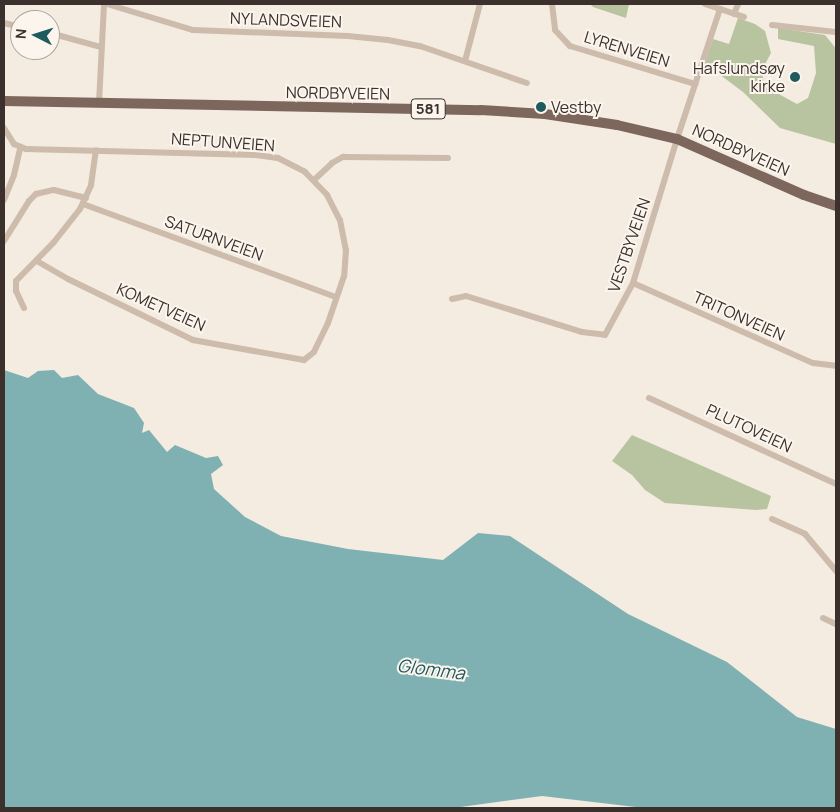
<!DOCTYPE html>
<meta charset="utf-8">
<style>
body{margin:0}
#map{position:relative;width:840px;height:812px;overflow:hidden;background:#f4ebe1;font-family:Manrope,sans-serif}
div>[style]{position:absolute}
.green>*{inset:0;background:#b8c4a0}
.water>*{inset:0;background:#7fb0b2}
.street>*{height:6px;margin:-3px;padding:0 3px;transform-origin:3px;border-radius:3px;background:#cdbbac}
.primary>*{height:10px;margin:-5px;padding:0 5px;transform-origin:5px;border-radius:5px;background:#7d675c}
.dots>*{width:14px;height:14px;translate:-50% -50%;box-sizing:border-box;border:2px solid #fbf5ee;border-radius:50%}
span{translate:-50% -50%;white-space:nowrap;text-align:center;line-height:1.15;-webkit-text-stroke:4px #fbf5ee;paint-order:stroke}
.shield-label span{padding:1px 4px;background:#fbf5ee;border:1px solid;border-radius:4px;-webkit-text-stroke-width:0}
.shield-label{font-size:15px;color:#3b302b;font-weight:700}
.street-label{font-size:16px;color:#3b302b}
.poi-label{font-size:16px;color:#3b302b}
.right{translate:-100% -50%;text-align:right}
.left{translate:0 -50%;text-align:left}
.water-label{font-size:18px;color:#1f5a5e;font-style:italic}
.frame{position:absolute;inset:0;border:5px solid #3b302b;pointer-events:none}
.north{position:absolute;left:10px;top:10px;width:50px;height:50px;box-sizing:border-box;background:#fbf5ee;border:1px solid #aea6a0;border-radius:50%;rotate:275deg;font-size:14px;font-weight:700;line-height:20px;text-align:center;color:#3b302b}
.north::after{content:'';display:block;margin:auto;width:18px;height:22px;background:#1f5a5e;clip-path:polygon(50% 0,100% 100%,50% 72%,0 100%)}
</style>
<div id="map">
<div class="green">
<i style="clip-path:polygon(590px 4px,629px 4px,626px 18px,593px 7px)"></i>
<i style="clip-path:polygon(738px 18px,755px 24px,765px 31px,771px 53px,762px 70px,764px 86px,797px 104px,808px 98px,816px 73px,814px 46px,778px 39px,778px 28px,825px 35px,834px 46px,836px 49px,836px 144px,780px 128px,743px 92px,719px 74px,703px 69px,713px 39px,729px 44px)"></i>
<i style="clip-path:polygon(632px 435px,771px 496px,767px 509px,756px 510px,665px 503px,645px 490px,632px 475px,612px 461px)"></i>
</div>
<div class="water">
<i style="clip-path:polygon(4px 370px,28px 378px,38px 371px,54px 370px,62px 378px,78px 375px,98px 394px,134px 408px,144px 423px,142px 433px,149px 430px,167px 452px,175px 445px,206px 458px,218px 456px,223px 465px,211px 474px,214px 489px,245px 517px,281px 536px,348px 549px,443px 560px,478px 533px,510px 536px,628px 614px,727px 662px,797px 717px,836px 729px,836px 808px,644px 808px,542px 796px,453px 808px,4px 808px)"></i>
</div>
<div class="street">
<i style="left:107px;top:4px;width:90px;rotate:16.8deg"></i>
<i style="left:193px;top:30px;width:155px;rotate:2.2deg"></i>
<i style="left:348px;top:36px;width:40px;rotate:5.7deg"></i>
<i style="left:388px;top:40px;width:33px;rotate:11deg"></i>
<i style="left:420px;top:46px;width:113px;rotate:19.1deg"></i>
<i style="left:552px;top:4px;width:26px;rotate:83deg"></i>
<i style="left:555px;top:30px;width:22px;rotate:47deg"></i>
<i style="left:570px;top:46px;width:131px;rotate:16.9deg"></i>
<i style="left:705px;top:4px;width:41px;rotate:18.4deg"></i>
<i style="left:734px;top:14px;width:11px;rotate:-68deg"></i>
<i style="left:4px;top:23px;width:16px;rotate:14deg"></i>
<i style="left:772px;top:25px;width:64px;rotate:6.2deg"></i>
<i style="left:50px;top:33px;width:53px;rotate:15.4deg"></i>
<i style="left:465px;top:61px;width:59px;rotate:-75.3deg"></i>
<i style="left:99px;top:103px;width:99px;rotate:-87.1deg"></i>
<i style="left:4px;top:128px;width:19px;rotate:58deg"></i>
<i style="left:14px;top:144px;width:13px;rotate:23deg"></i>
<i style="left:26px;top:149px;width:230px;rotate:1.5deg"></i>
<i style="left:256px;top:155px;width:22px;rotate:8deg"></i>
<i style="left:278px;top:158px;width:30px;rotate:27deg"></i>
<i style="left:305px;top:172px;width:32px;rotate:46deg"></i>
<i style="left:327px;top:195px;width:28px;rotate:63deg"></i>
<i style="left:340px;top:220px;width:31px;rotate:79deg"></i>
<i style="left:346px;top:250px;width:26px;rotate:94deg"></i>
<i style="left:344px;top:276px;width:50px;rotate:108.8deg"></i>
<i style="left:328px;top:323px;width:32px;rotate:116deg"></i>
<i style="left:314px;top:352px;width:13px;rotate:141deg"></i>
<i style="left:304px;top:360px;width:113px;rotate:-169.8deg"></i>
<i style="left:193px;top:340px;width:139px;rotate:-154deg"></i>
<i style="left:68px;top:279px;width:36px;rotate:-150deg"></i>
<i style="left:314px;top:180px;width:25px;rotate:-43deg"></i>
<i style="left:332px;top:163px;width:13px;rotate:-29deg"></i>
<i style="left:343px;top:157px;width:105px;rotate:0.5deg"></i>
<i style="left:4px;top:200px;width:27px;rotate:-68deg"></i>
<i style="left:14px;top:175px;width:28px;rotate:-77deg"></i>
<i style="left:83px;top:204px;width:270px;rotate:20.2deg"></i>
<i style="left:4px;top:241px;width:47px;rotate:-58deg"></i>
<i style="left:29px;top:201px;width:10px;rotate:-45deg"></i>
<i style="left:36px;top:194px;width:18px;rotate:-13deg"></i>
<i style="left:54px;top:190px;width:33px;rotate:14deg"></i>
<i style="left:633px;top:283px;width:197px;rotate:24deg"></i>
<i style="left:813px;top:363px;width:23px;rotate:7deg"></i>
<i style="left:452px;top:299px;width:14px;rotate:-12deg"></i>
<i style="left:466px;top:296px;width:121px;rotate:17.2deg"></i>
<i style="left:582px;top:332px;width:23px;rotate:7deg"></i>
<i style="left:605px;top:335px;width:59px;rotate:-61.7deg"></i>
<i style="left:633px;top:283px;width:151px;rotate:-73deg"></i>
<i style="left:677px;top:139px;width:137px;rotate:-71.7deg"></i>
<i style="left:24px;top:308px;width:19px;rotate:-115deg"></i>
<i style="left:16px;top:291px;width:10px;rotate:-90deg"></i>
<i style="left:16px;top:281px;width:54px;rotate:-45.7deg"></i>
<i style="left:54px;top:242px;width:42px;rotate:-51.8deg"></i>
<i style="left:80px;top:209px;width:26px;rotate:-65deg"></i>
<i style="left:91px;top:185px;width:35px;rotate:-82deg"></i>
<i style="left:649px;top:398px;width:206px;rotate:24.7deg"></i>
<i style="left:772px;top:519px;width:36px;rotate:24deg"></i>
<i style="left:805px;top:534px;width:48px;rotate:50deg"></i>
<i style="left:823px;top:618px;width:14px;rotate:25deg"></i>
</div>
<div class="primary">
<i style="left:4px;top:101px;width:477px;rotate:1.1deg"></i>
<i style="left:481px;top:110px;width:64px;rotate:3.6deg"></i>
<i style="left:545px;top:114px;width:73px;rotate:8.7deg"></i>
<i style="left:617px;top:125px;width:62px;rotate:13.1deg"></i>
<i style="left:677px;top:139px;width:139px;rotate:23.8deg"></i>
<i style="left:804px;top:195px;width:34px;rotate:19deg"></i>
</div>
<div class="dots">
<i style="left:795px;top:77px;background:#1f5a5e"></i>
<i style="left:541px;top:107px;background:#1f5a5e"></i>
</div>
<div class="shield-label">
<span style="left:428px;top:109px">581</span>
</div>
<div class="street-label">
<span style="left:286px;top:20px;rotate:2deg">NYLANDSVEIEN</span>
<span style="left:627px;top:49px;rotate:17deg">LYRENVEIEN</span>
<span style="left:338px;top:93px;rotate:1deg">NORDBYVEIEN</span>
<span style="left:223px;top:142px;rotate:4deg">NEPTUNVEIEN</span>
<span style="left:741px;top:150px;rotate:24deg">NORDBYVEIEN</span>
<span style="left:214px;top:238px;rotate:20deg">SATURNVEIEN</span>
<span style="left:629px;top:245px;rotate:-71deg">VESTBYVEIEN</span>
<span style="left:161px;top:307px;rotate:24deg">KOMETVEIEN</span>
<span style="left:739px;top:316px;rotate:24deg">TRITONVEIEN</span>
<span style="left:749px;top:428px;rotate:25deg">PLUTOVEIEN</span>
</div>
<div class="poi-label">
<span class="right" style="left:785px;top:77px">Hafslundsøy<br>kirke</span>
<span class="left" style="left:551px;top:107px">Vestby</span>
</div>
<div class="water-label">
<span style="left:431px;top:669px;rotate:7deg">Glomma</span>
</div>
<div class="frame"></div>
<div class="north">N</div>
</div>
